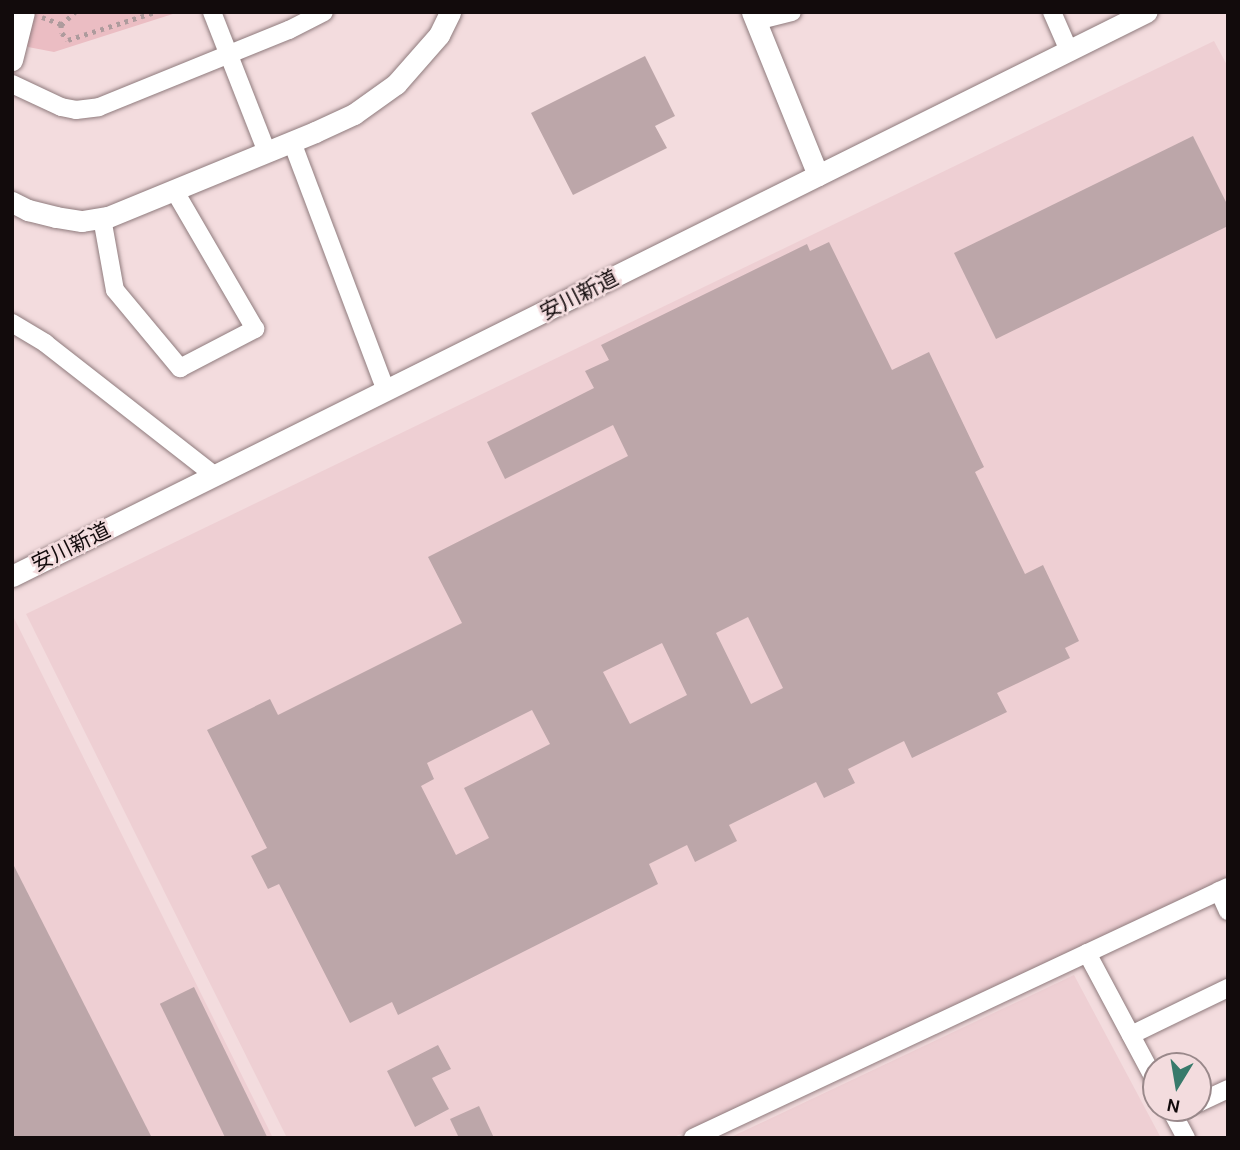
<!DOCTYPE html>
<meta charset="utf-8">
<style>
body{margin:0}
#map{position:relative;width:1240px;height:1150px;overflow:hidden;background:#f3dcde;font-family:Karla,"Noto Sans JP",sans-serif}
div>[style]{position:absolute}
.built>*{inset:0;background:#eecfd3}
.green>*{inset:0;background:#ebbdc3}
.building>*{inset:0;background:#bca6a9;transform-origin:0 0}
.path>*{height:4.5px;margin-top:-2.25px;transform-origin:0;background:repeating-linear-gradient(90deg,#ae9b9d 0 3.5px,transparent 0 8.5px)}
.roads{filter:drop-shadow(0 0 2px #8f7b7d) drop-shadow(0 0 2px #8f7b7d)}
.minor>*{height:18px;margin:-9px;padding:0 9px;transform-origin:9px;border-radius:9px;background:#fff}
.tertiary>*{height:21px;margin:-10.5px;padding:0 10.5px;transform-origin:10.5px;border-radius:10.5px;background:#fff}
span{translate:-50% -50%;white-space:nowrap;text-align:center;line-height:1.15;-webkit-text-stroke:5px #f3dcde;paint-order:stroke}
.street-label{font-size:21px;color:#120b0c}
.frame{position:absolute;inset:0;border:14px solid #120b0c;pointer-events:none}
.north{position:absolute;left:1142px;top:1052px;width:70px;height:70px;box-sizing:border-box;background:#f3dcde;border:2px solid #99888a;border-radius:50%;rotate:191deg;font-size:19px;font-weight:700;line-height:28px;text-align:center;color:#120b0c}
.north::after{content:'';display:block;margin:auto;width:24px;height:32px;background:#387a6b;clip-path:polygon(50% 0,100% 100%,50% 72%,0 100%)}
</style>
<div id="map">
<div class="built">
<i style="clip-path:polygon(1214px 41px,1228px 67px,1228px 877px,672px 1138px,287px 1138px,26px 614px)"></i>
<i style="clip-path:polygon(12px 614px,273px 1138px,12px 1138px)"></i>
<i style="clip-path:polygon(1074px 975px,1161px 1138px,729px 1138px)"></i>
</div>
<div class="green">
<i style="clip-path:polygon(32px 12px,179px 12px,54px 52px,28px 47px,25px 41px)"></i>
</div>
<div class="building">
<i style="clip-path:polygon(645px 56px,675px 116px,655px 126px,667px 148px,573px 195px,531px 113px)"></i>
<i style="clip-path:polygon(1193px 136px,1228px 206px,1228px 226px,996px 339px,954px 253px)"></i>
<i style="clip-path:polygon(evenodd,829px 242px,892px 370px,929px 352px,984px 467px,975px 472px,1025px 574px,1043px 565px,1079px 641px,1065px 648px,1070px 658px,997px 693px,1007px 712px,912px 758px,904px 741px,848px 769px,855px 783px,824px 798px,816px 782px,729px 825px,737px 841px,695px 862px,687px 845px,649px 864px,658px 884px,398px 1015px,392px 1002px,350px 1023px,279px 884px,268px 889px,251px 856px,267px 848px,207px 730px,270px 699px,278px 715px,462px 623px,428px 557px,628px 456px,613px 425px,505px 479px,487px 442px,594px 388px,585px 371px,609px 360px,601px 345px,807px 244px,810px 251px,829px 242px,748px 617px,783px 688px,751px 704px,716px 633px,748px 617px,829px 242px,662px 643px,687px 695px,630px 724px,603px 672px,662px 643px,829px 242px,532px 710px,550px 744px,464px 788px,489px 838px,456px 855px,421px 786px,434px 779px,427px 763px,532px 710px)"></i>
<i style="clip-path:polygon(12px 862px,152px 1138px,12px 1138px)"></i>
<i style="left:194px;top:987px;width:169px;height:38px;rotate:64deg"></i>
<i style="clip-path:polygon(438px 1045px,451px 1069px,432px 1078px,449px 1109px,415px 1127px,387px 1071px)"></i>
<i style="clip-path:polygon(479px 1106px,494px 1138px,459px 1138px,450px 1119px)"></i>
</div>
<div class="path">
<i style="left:42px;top:17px;width:20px;rotate:20deg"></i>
<i style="left:61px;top:24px;width:9px;rotate:84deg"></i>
<i style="left:62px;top:33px;width:9px;rotate:49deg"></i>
<i style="left:68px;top:40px;width:91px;rotate:-17.8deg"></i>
<i style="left:61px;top:25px;width:19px;rotate:-43deg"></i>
</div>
<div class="roads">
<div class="minor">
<i style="left:212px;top:12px;width:150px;rotate:68.6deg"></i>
<i style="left:1052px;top:12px;width:43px;rotate:66.4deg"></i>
<i style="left:756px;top:21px;width:37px;rotate:-14deg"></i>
<i style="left:12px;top:84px;width:54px;rotate:25.1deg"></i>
<i style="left:61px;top:107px;width:15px;rotate:11deg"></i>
<i style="left:76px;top:110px;width:23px;rotate:-7deg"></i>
<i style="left:99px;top:107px;width:205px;rotate:-22.1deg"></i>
<i style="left:289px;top:30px;width:39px;rotate:-27deg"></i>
<i style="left:292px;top:142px;width:266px;rotate:69.3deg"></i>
<i style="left:102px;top:218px;width:73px;rotate:79.8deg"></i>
<i style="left:115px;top:290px;width:102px;rotate:50.2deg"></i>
<i style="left:180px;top:368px;width:85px;rotate:-27.5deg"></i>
<i style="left:255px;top:329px;width:161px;rotate:-120.2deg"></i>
<i style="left:12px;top:323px;width:39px;rotate:31deg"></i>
<i style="left:45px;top:343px;width:216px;rotate:38deg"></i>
<i style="left:1219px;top:891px;width:22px;rotate:66deg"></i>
<i style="left:1087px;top:953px;width:146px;rotate:61.9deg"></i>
<i style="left:1131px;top:1035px;width:108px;rotate:-25.9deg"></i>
<i style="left:1198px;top:1103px;width:33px;rotate:-25deg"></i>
<i style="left:1170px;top:1108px;width:34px;rotate:62deg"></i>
<i style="left:693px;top:1138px;width:591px;rotate:-25.13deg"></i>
</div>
<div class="tertiary">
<i style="left:752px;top:12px;width:176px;rotate:68deg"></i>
<i style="left:12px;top:60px;width:49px;rotate:-76deg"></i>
<i style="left:12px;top:202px;width:18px;rotate:27deg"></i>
<i style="left:28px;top:210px;width:29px;rotate:14deg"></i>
<i style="left:56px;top:217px;width:26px;rotate:9deg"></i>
<i style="left:82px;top:221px;width:26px;rotate:-9deg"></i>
<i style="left:108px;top:217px;width:224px;rotate:-22.3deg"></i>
<i style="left:315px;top:132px;width:43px;rotate:-24.8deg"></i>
<i style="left:354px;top:114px;width:52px;rotate:-35.5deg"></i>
<i style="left:396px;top:84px;width:65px;rotate:-48.7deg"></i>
<i style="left:439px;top:35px;width:25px;rotate:-64deg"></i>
<i style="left:12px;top:576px;width:1267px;rotate:-26.44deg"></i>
</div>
</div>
<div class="street-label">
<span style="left:579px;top:295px;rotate:-27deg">安川新道</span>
<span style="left:71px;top:547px;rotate:-26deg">安川新道</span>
</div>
<div class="frame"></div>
<div class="north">N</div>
</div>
